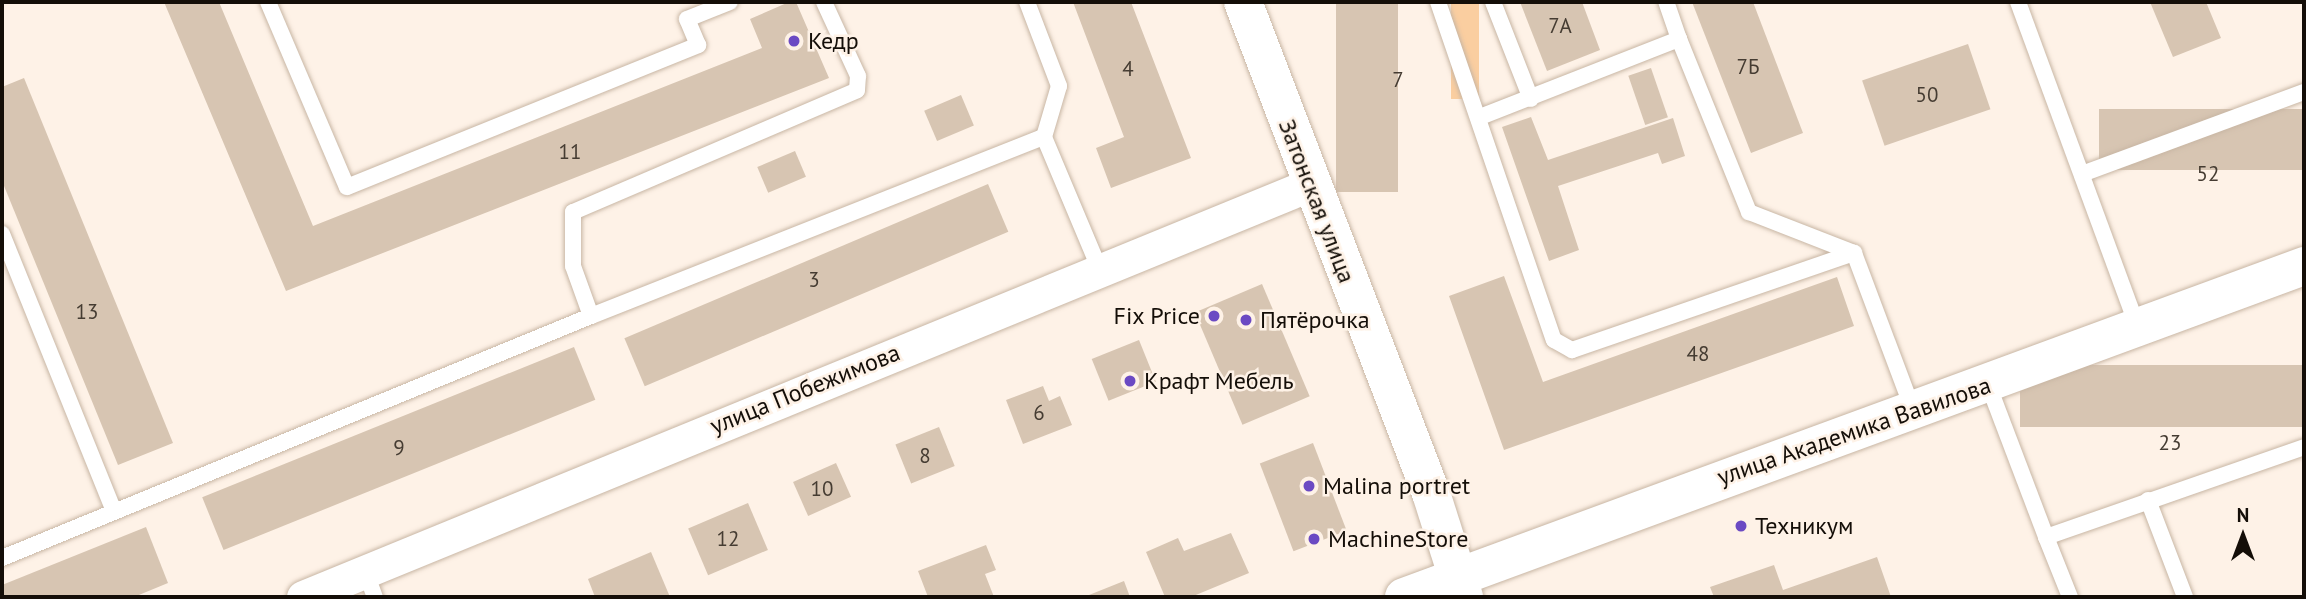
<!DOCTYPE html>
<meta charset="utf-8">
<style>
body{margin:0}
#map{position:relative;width:2306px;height:599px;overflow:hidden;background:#fef2e7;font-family:"PT Sans",sans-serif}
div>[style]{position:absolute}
.green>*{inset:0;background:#facea0;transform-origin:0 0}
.building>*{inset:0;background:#d7c5b2;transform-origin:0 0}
.roads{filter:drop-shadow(0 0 2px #c8b6a4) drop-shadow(0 0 2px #c8b6a4)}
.service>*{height:16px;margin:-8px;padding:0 8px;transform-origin:8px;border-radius:8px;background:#fff}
.minor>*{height:33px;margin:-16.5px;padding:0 16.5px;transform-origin:16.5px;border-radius:16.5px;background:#fff}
.tertiary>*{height:38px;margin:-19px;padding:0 19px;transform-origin:19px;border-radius:19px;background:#fff}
.secondary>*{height:38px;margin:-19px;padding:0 19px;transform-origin:19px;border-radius:19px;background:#fff}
.dots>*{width:19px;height:19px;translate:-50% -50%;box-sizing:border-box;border:4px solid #fef2e7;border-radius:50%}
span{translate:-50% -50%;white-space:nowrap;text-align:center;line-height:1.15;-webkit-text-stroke:5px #fef2e7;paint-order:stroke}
.number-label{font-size:21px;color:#453c32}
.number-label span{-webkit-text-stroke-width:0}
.poi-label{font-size:24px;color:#140e08}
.left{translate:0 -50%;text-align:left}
.right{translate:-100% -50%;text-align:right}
.street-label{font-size:24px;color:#140e08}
.frame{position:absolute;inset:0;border:4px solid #140e08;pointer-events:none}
.north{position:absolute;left:2208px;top:501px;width:70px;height:70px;-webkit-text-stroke:5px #fef2e7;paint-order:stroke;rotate:0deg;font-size:19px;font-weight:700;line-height:28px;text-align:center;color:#140e08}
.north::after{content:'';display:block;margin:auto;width:24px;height:32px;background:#140e08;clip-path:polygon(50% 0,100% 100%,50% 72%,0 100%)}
</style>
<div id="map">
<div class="green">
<i style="left:1451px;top:2px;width:28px;height:97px"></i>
</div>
<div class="building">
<i style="clip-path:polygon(164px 2px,219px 2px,313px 226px,762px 48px,750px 19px,789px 2px,796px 2px,829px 78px,286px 291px)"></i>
<i style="clip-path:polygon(1073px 2px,1131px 2px,1191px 158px,1111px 188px,1096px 148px,1124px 137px)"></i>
<i style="left:1336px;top:2px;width:62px;height:190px"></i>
<i style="clip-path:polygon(1520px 2px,1582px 2px,1600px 50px,1547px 71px)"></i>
<i style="clip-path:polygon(1692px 2px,1753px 2px,1803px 133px,1751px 153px)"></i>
<i style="clip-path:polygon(2150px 2px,2206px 2px,2221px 38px,2173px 57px)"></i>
<i style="left:1968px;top:44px;width:69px;height:112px;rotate:71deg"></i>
<i style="left:1651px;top:68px;width:52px;height:24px;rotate:71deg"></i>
<i style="clip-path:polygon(24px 78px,173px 443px,118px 465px,2px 181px,2px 87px)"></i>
<i style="left:961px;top:95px;width:33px;height:40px;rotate:67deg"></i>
<i style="left:2304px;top:109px;width:61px;height:205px;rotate:90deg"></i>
<i style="clip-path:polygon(1531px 117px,1548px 160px,1673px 118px,1685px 156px,1662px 164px,1658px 153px,1558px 186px,1579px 250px,1549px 261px,1502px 127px)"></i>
<i style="left:795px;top:151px;width:28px;height:41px;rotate:67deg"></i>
<i style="left:988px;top:184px;width:52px;height:395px;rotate:67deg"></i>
<i style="clip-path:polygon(1504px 276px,1543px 382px,1837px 277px,1854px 326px,1504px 450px,1449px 296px)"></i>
<i style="left:1262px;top:284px;width:122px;height:73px;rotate:67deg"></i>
<i style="left:1139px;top:340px;width:45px;height:51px;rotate:68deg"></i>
<i style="left:574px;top:347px;width:57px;height:401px;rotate:68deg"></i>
<i style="left:2304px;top:365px;width:62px;height:284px;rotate:90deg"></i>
<i style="clip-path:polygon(1043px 386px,1049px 401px,1060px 396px,1072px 425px,1023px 444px,1006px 400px)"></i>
<i style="left:939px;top:427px;width:42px;height:47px;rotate:68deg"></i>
<i style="left:1313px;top:443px;width:94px;height:57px;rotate:69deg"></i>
<i style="left:836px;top:463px;width:37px;height:47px;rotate:66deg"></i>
<i style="left:748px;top:503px;width:51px;height:65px;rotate:67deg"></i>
<i style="clip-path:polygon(146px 527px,168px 583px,134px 597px,2px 597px,2px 585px)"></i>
<i style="clip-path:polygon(1231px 533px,1249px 573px,1191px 597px,1165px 597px,1146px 552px,1178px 538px,1184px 551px)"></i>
<i style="clip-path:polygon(986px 545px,996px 570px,985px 574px,994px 597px,928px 597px,918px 571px)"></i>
<i style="clip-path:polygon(651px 552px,670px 597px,595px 597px,588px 579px)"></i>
<i style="clip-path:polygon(1877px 557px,1891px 597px,1714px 597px,1710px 587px,1774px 565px,1783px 590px)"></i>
<i style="clip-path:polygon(1124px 581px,1130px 597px,1084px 597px)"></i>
</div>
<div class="roads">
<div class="service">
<i style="left:268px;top:2px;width:201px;rotate:66.9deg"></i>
<i style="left:347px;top:187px;width:379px;rotate:-22deg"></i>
<i style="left:698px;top:45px;width:28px;rotate:-113deg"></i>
<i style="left:687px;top:19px;width:46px;rotate:-21.6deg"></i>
<i style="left:1027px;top:2px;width:90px;rotate:69.1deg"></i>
<i style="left:1059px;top:86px;width:53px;rotate:106.4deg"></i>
<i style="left:1438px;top:2px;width:357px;rotate:71.1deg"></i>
<i style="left:1554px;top:340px;width:21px;rotate:29deg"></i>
<i style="left:1572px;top:350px;width:298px;rotate:-19deg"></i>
<i style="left:1854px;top:253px;width:168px;rotate:69.4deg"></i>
<i style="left:1493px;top:2px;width:104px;rotate:68.6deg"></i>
<i style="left:2018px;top:2px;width:347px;rotate:69.8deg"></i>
<i style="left:1679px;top:39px;width:187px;rotate:68deg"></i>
<i style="left:1749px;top:212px;width:113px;rotate:21.3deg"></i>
<i style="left:1480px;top:117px;width:214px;rotate:-21.4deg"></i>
<i style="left:1679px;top:39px;width:39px;rotate:-109deg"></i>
<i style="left:2082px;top:174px;width:237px;rotate:-20.3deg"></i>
<i style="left:2px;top:234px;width:299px;rotate:68deg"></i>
<i style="left:591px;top:316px;width:53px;rotate:-109.8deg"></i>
<i style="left:573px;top:266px;width:54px;rotate:-90deg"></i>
<i style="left:573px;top:212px;width:309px;rotate:-23.2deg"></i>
<i style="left:857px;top:90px;width:14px;rotate:-86deg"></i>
<i style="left:858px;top:76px;width:81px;rotate:-114.7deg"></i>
<i style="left:1988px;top:384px;width:164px;rotate:69.2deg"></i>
<i style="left:2046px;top:537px;width:273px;rotate:-19.2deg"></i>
<i style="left:2148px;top:500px;width:104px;rotate:69.1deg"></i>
<i style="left:2046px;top:537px;width:65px;rotate:68.2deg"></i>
<i style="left:2px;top:558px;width:637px;rotate:-22.34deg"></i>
<i style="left:591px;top:316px;width:487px;rotate:-21.6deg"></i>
<i style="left:1044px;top:137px;width:142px;rotate:67.2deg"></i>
<i style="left:365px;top:570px;width:29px;rotate:70deg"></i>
</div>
<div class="minor">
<i style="left:303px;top:597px;width:1087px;rotate:-22.27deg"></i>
</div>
<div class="tertiary">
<i style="left:1404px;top:597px;width:959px;rotate:-20.19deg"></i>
</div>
<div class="secondary">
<i style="left:1243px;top:2px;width:526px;rotate:69.05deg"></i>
<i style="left:1431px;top:493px;width:109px;rotate:72.4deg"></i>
</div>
</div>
<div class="dots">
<i style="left:794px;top:41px;background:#6b4ac3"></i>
<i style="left:1214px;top:316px;background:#6b4ac3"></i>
<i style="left:1246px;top:320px;background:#6b4ac3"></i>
<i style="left:1130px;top:381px;background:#6b4ac3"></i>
<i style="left:1309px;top:486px;background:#6b4ac3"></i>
<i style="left:1741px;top:526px;background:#6b4ac3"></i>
<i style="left:1314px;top:539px;background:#6b4ac3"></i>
</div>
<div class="number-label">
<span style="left:1560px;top:26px">7А</span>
<span style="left:1748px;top:67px">7Б</span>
<span style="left:1128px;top:69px">4</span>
<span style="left:1398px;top:80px">7</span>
<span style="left:1927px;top:95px">50</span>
<span style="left:570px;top:152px">11</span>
<span style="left:2208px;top:174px">52</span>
<span style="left:814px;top:280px">3</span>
<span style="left:87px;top:312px">13</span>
<span style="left:1698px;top:354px">48</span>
<span style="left:1039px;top:413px">6</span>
<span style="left:2170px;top:443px">23</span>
<span style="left:399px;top:448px">9</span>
<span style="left:925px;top:456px">8</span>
<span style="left:822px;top:489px">10</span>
<span style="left:728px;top:539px">12</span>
</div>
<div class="poi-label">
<span class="left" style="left:808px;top:41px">Кедр</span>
<span class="right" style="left:1200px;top:316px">Fix Price</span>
<span class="left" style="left:1260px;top:320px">Пятёрочка</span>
<span class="left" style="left:1144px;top:381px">Крафт Мебель</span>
<span class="left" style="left:1323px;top:486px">Malina portret</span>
<span class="left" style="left:1755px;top:526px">Техникум</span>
<span class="left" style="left:1328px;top:539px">MachineStore</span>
</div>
<div class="street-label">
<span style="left:1317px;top:201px;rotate:69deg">Затонская улица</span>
<span style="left:805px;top:389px;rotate:-22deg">улица Побежимова</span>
<span style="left:1854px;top:431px;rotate:-19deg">улица Академика Вавилова</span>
</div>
<div class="frame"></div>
<div class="north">N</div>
</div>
